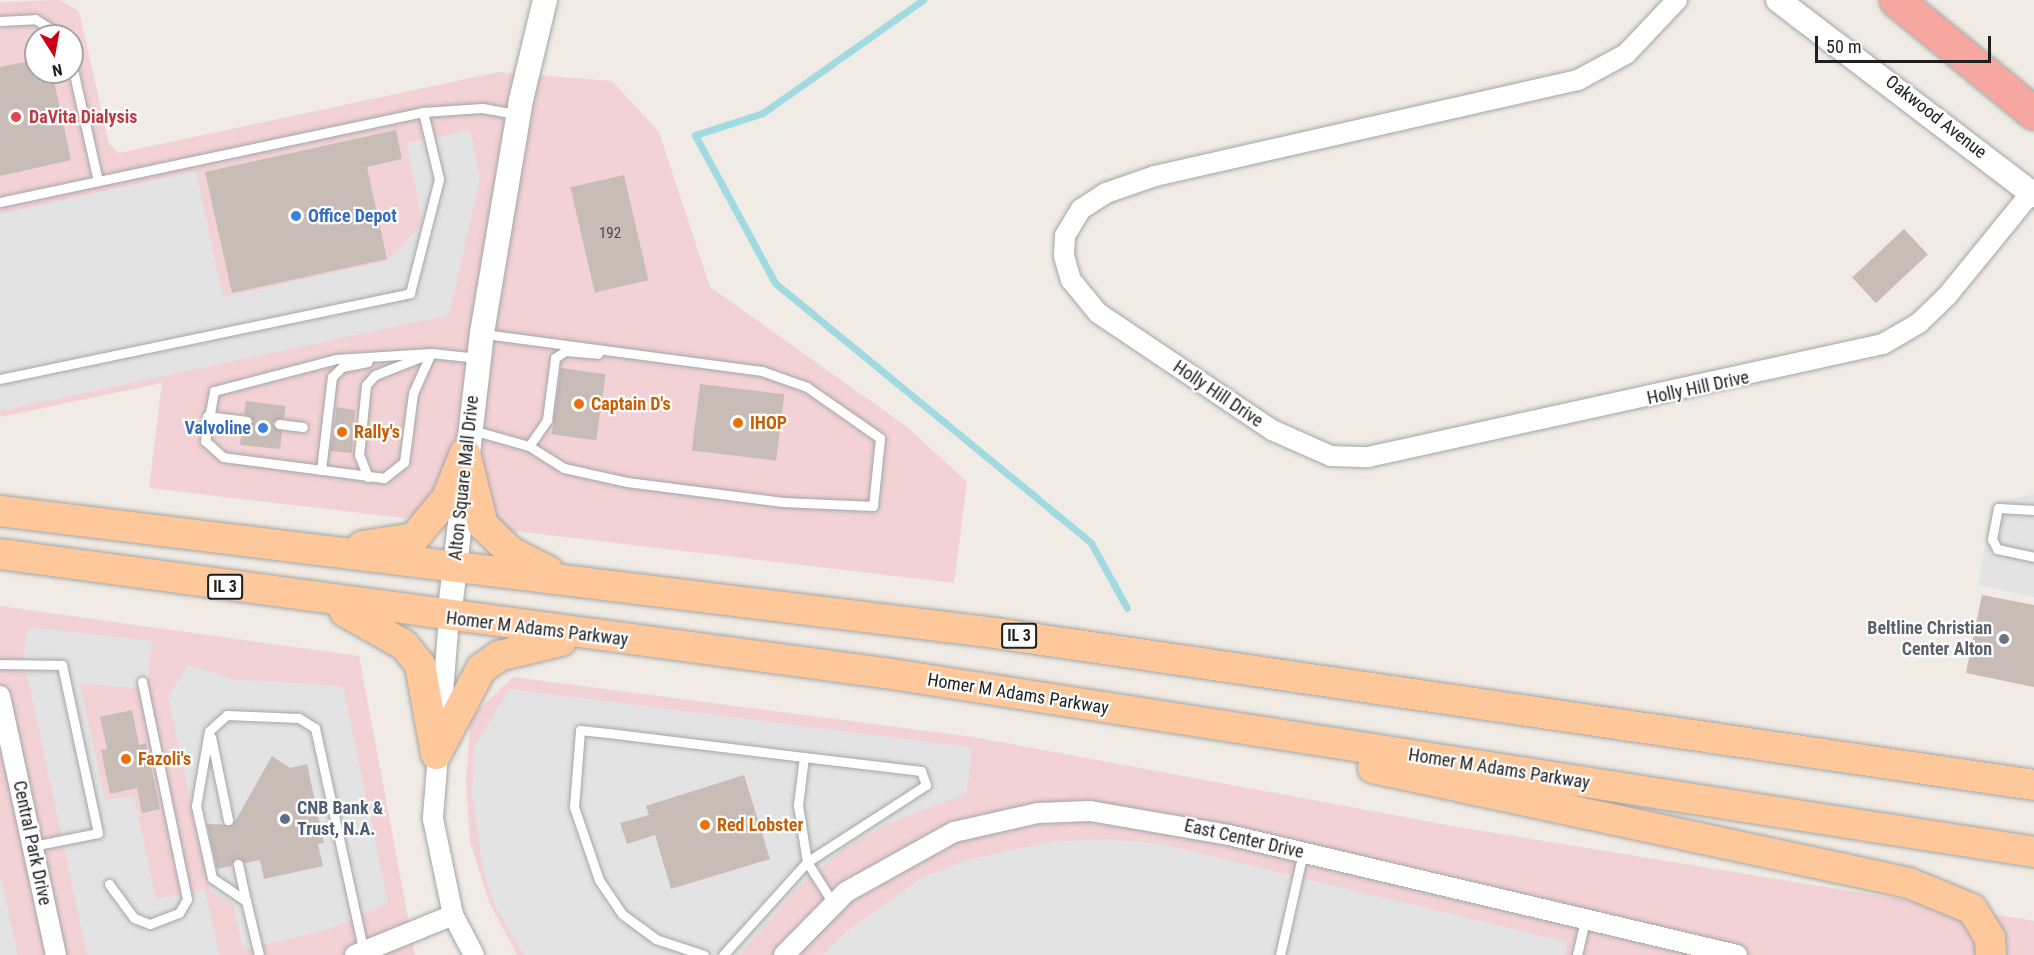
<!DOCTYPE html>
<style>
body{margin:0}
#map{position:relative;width:2034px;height:955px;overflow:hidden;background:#f0ebe4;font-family:"Roboto Condensed",sans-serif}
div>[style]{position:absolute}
.commercial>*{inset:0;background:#f2d2d4}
.parking>*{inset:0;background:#e3e3e3}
.stream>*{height:7px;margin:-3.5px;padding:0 3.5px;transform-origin:3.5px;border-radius:3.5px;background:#a1dae1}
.building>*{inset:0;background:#c8bcb7;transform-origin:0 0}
.roads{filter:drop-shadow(0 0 2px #a6a6a6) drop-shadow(0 0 2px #a6a6a6)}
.service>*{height:9px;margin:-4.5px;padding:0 4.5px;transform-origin:4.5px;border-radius:4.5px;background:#fff}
.minor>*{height:20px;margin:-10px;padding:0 10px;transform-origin:10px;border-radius:10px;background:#fff}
.tertiary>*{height:24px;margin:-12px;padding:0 12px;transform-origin:12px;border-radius:12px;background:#fff}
.primary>*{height:30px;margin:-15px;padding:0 15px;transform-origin:15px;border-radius:15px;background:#ffc89a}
.trunk>*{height:33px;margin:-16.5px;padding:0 16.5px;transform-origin:16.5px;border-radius:16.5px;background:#f6a7a0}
.dots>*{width:16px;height:16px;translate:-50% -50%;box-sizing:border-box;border:3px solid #fff;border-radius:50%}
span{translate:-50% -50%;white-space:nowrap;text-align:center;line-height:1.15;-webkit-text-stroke:4.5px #fff;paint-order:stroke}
.number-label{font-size:15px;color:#494645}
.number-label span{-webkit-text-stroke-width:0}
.shield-label span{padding:2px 4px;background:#fff;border:2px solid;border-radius:4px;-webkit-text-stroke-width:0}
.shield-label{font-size:16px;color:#1f1f1f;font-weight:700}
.health-label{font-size:18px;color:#be3a42;font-weight:700}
.left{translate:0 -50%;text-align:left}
.street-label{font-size:18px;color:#1f1f1f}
.shop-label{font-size:18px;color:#366cbe;font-weight:700}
.right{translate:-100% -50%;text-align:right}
.food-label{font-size:18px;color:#c56008;font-weight:700}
.worship-label{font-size:18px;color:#5b616d;font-weight:700}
.service-label{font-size:18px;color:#4e5e75;font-weight:700}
.north{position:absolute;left:24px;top:24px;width:60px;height:60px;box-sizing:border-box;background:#fff;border:2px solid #a5a5a5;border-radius:50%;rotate:169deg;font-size:16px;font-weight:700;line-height:24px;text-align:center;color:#1f1f1f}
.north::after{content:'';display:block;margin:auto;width:21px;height:27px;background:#cd0017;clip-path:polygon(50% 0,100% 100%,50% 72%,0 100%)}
.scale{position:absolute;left:1815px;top:36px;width:176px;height:27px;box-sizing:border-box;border:3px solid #1f1f1f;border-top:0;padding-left:8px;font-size:18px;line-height:21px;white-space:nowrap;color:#1f1f1f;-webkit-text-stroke:4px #fff;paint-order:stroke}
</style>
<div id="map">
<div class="commercial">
<i style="clip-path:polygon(evenodd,59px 0,79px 11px,109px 144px,119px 153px,499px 72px,612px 81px,659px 132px,710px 287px,906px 426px,967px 482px,954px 583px,149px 488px,162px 383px,0 417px,0 2px,59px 0,36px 36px,72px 36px,72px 72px,36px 72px,36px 36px)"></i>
<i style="clip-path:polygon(0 606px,359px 656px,415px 955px,0 955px)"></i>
<i style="clip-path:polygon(513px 677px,973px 737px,1458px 827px,2034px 921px,2034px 955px,517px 955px,489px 902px,470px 842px,466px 782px,471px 717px)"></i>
</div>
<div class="parking">
<i style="clip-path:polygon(470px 130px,480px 179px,449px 315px,0 411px,0 214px,196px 171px,223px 297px,387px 261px,423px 224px,406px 143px)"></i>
<i style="clip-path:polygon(2034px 494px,2034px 597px,1978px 585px,1992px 503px)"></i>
<i style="clip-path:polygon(28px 627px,152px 641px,147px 689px,80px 683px,105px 800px,134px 796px,156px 899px,205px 890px,219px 955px,87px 955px,23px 656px)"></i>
<i style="clip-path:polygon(188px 665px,233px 679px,343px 686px,388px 903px,330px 929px,243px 950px,233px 904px,210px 891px,168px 696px)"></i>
<i style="clip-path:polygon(510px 689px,972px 747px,967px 793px,887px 824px,843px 849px,796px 889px,740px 955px,524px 955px,496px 908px,483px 870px,472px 793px,474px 747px)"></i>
<i style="clip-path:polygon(1110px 839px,1161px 844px,1568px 942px,1565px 955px,823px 955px,846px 932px,921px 878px,966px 860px,1055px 841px)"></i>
<i style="clip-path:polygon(0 874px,18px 955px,0 955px)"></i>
</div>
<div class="stream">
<i style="left:923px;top:0;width:196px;rotate:144.8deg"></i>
<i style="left:763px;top:113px;width:71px;rotate:162.1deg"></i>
<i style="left:695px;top:135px;width:168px;rotate:61.6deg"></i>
<i style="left:775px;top:283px;width:409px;rotate:39.4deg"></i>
<i style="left:1091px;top:543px;width:74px;rotate:61deg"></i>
</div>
<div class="building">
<i style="clip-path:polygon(36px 60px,36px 72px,52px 72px,71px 160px,0 176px,0 67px)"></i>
<i style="clip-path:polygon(396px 130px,402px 159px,367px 167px,387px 259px,232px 293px,205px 172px)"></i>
<i style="left:624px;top:175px;width:108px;height:55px;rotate:77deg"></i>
<i style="left:1904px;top:229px;width:35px;height:71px;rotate:47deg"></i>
<i style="left:561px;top:368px;width:45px;height:67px;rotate:8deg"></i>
<i style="left:700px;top:384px;width:85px;height:67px;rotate:7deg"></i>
<i style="clip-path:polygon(246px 401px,286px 406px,284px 418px,272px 423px,282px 431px,280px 449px,240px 445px,242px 427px,254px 422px,244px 414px)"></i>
<i style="clip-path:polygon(337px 407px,355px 410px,352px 453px,330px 451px)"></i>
<i style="clip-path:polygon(1982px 595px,2034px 605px,2034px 687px,1966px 673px)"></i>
<i style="clip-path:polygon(132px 710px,139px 745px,146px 743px,160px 809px,142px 813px,137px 788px,110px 794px,101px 750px,107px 749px,100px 717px)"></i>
<i style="clip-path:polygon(272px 756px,290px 768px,307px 764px,324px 843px,318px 844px,323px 866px,264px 879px,260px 860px,245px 863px,236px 858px,231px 866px,217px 869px,207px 824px,233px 825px)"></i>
<i style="clip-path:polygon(744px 775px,770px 859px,671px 889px,655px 835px,627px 844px,620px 823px,649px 815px,646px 806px)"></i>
</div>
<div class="roads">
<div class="service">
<i style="left:0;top:21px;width:35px;rotate:-3deg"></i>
<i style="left:35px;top:19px;width:32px;rotate:32deg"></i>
<i style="left:72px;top:65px;width:119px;rotate:77.4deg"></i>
<i style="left:0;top:202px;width:432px;rotate:-12deg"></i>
<i style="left:423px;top:112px;width:59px;rotate:-3.9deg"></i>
<i style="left:482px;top:108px;width:35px;rotate:10deg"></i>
<i style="left:431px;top:353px;width:44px;rotate:114.2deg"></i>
<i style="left:413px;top:393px;width:70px;rotate:97.4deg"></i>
<i style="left:404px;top:462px;width:26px;rotate:141deg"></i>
<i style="left:384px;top:478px;width:162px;rotate:-172.6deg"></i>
<i style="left:223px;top:457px;width:24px;rotate:-138deg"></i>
<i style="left:205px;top:441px;width:51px;rotate:-79.8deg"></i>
<i style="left:214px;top:391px;width:126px;rotate:-14.7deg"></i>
<i style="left:336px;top:359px;width:95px;rotate:-3.6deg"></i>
<i style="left:0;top:379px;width:419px;rotate:-11.8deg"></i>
<i style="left:410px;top:293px;width:118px;rotate:-75.7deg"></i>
<i style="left:439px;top:179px;width:69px;rotate:-103.4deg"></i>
<i style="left:207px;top:416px;width:40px;rotate:7.1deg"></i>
<i style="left:279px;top:424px;width:24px;rotate:7deg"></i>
<i style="left:472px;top:430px;width:59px;rotate:15.7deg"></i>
<i style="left:529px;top:446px;width:41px;rotate:32.2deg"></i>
<i style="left:564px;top:468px;width:65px;rotate:12.5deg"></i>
<i style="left:627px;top:482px;width:157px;rotate:7.3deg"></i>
<i style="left:783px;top:502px;width:90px;rotate:2.5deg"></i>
<i style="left:873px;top:506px;width:68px;rotate:-84.1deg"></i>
<i style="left:880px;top:438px;width:89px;rotate:-145.1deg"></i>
<i style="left:807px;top:387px;width:48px;rotate:-160.4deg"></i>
<i style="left:762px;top:371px;width:280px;rotate:-172.4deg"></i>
<i style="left:529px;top:446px;width:32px;rotate:-55deg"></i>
<i style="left:547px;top:420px;width:63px;rotate:-82.6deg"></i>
<i style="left:555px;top:358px;width:12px;rotate:-35deg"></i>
<i style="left:565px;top:351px;width:33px;rotate:5deg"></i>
<i style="left:321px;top:470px;width:94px;rotate:-83.3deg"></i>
<i style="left:332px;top:377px;width:14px;rotate:-45deg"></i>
<i style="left:342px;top:367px;width:26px;rotate:-11deg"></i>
<i style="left:368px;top:477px;width:24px;rotate:-112deg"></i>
<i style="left:359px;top:455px;width:70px;rotate:-84.3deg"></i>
<i style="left:366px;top:385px;width:13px;rotate:-48deg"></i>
<i style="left:375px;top:375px;width:60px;rotate:-21.4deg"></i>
<i style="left:431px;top:353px;width:47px;rotate:6.1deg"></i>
<i style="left:2034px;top:510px;width:36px;rotate:-177deg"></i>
<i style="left:1998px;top:508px;width:32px;rotate:101deg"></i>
<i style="left:1992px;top:539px;width:11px;rotate:63deg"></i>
<i style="left:1997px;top:549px;width:38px;rotate:12deg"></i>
<i style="left:0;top:664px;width:62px;rotate:0.9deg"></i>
<i style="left:62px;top:665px;width:172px;rotate:77.9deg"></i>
<i style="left:98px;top:833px;width:66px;rotate:168.7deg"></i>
<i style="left:211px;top:737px;width:85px;rotate:78.4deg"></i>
<i style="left:238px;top:864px;width:38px;rotate:78deg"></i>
<i style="left:109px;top:884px;width:42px;rotate:53.7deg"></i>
<i style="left:134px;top:918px;width:17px;rotate:21deg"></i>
<i style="left:150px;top:924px;width:31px;rotate:-21deg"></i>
<i style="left:179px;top:913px;width:16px;rotate:-60deg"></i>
<i style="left:187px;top:899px;width:222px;rotate:-101.7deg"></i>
<i style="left:259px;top:955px;width:56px;rotate:-103.5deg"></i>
<i style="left:246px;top:901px;width:41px;rotate:-145.9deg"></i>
<i style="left:212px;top:878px;width:74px;rotate:-102.5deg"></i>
<i style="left:196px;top:806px;width:76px;rotate:-80.2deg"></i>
<i style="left:209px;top:731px;width:24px;rotate:-42deg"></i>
<i style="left:227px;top:715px;width:72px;rotate:2.4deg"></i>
<i style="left:299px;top:718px;width:19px;rotate:32deg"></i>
<i style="left:315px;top:728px;width:229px;rotate:77.7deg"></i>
<i style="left:704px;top:955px;width:51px;rotate:-161.6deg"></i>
<i style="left:656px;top:939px;width:42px;rotate:-143.7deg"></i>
<i style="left:622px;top:914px;width:41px;rotate:-124.1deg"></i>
<i style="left:599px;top:880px;width:77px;rotate:-108.9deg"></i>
<i style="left:574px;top:807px;width:77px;rotate:-85.5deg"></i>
<i style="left:580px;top:730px;width:28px;rotate:6deg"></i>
<i style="left:608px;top:733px;width:197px;rotate:7deg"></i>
<i style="left:804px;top:757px;width:118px;rotate:6.8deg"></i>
<i style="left:921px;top:771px;width:15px;rotate:70deg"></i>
<i style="left:926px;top:785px;width:142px;rotate:147.1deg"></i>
<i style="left:807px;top:862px;width:58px;rotate:-99deg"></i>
<i style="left:798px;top:805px;width:48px;rotate:-82.9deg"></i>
<i style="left:723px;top:955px;width:125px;rotate:-47.9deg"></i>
<i style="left:807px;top:862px;width:49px;rotate:57.6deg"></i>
<i style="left:1280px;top:955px;width:106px;rotate:-77.4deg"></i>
<i style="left:1577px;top:955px;width:37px;rotate:-77deg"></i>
</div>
<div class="minor">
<i style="left:1677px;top:0;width:74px;rotate:133.4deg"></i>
<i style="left:1626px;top:54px;width:55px;rotate:151.6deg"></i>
<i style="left:1578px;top:80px;width:434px;rotate:167.2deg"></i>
<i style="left:1155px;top:176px;width:52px;rotate:160.9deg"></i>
<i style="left:1106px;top:193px;width:30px;rotate:147deg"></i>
<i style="left:1081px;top:209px;width:31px;rotate:121deg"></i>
<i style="left:1065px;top:236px;width:20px;rotate:93deg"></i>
<i style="left:1064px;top:256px;width:25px;rotate:74deg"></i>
<i style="left:1071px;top:280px;width:43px;rotate:50.7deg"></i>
<i style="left:1098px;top:313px;width:210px;rotate:33.9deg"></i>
<i style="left:1272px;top:430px;width:64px;rotate:23.8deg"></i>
<i style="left:1331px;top:456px;width:37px;rotate:2deg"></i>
<i style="left:1368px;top:457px;width:527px;rotate:-12.38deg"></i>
<i style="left:1883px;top:344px;width:42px;rotate:-30.3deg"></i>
<i style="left:1919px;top:323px;width:39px;rotate:-44deg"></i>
<i style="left:1947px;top:296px;width:133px;rotate:-50.8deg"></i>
<i style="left:449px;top:618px;width:202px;rotate:94.6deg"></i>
<i style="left:433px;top:819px;width:98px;rotate:78.2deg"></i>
<i style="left:453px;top:915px;width:45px;rotate:62.3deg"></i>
<i style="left:0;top:696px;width:265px;rotate:77.8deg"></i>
<i style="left:355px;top:955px;width:106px;rotate:-22.2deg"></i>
<i style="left:784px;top:955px;width:88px;rotate:-45.5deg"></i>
<i style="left:846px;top:892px;width:124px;rotate:-29.1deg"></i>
<i style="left:954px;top:832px;width:86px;rotate:-12.7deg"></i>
<i style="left:1038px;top:813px;width:52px;rotate:-2.2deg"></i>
<i style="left:1090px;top:811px;width:141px;rotate:9.8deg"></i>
<i style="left:1229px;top:835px;width:522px;rotate:13.29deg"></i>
</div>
<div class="tertiary">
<i style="left:1778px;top:0;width:322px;rotate:37.3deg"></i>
<i style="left:449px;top:618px;width:287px;rotate:-83.4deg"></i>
<i style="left:482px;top:333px;width:236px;rotate:-80.5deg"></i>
<i style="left:521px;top:100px;width:103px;rotate:-76.5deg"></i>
</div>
<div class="primary">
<i style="left:465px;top:453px;width:74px;rotate:76deg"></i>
<i style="left:483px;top:525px;width:39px;rotate:44deg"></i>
<i style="left:511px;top:552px;width:42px;rotate:27.2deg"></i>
<i style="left:0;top:511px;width:1002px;rotate:6.99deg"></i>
<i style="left:995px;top:633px;width:1050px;rotate:8.32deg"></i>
<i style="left:362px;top:546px;width:53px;rotate:-8.7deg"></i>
<i style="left:414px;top:538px;width:52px;rotate:-50.5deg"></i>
<i style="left:447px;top:498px;width:48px;rotate:-68.2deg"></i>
<i style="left:0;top:554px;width:893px;rotate:7.66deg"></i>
<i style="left:885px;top:673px;width:1163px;rotate:8.85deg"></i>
<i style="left:345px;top:612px;width:68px;rotate:29.2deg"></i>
<i style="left:404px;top:645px;width:26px;rotate:51deg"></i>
<i style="left:420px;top:665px;width:90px;rotate:79.8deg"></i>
<i style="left:436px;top:754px;width:96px;rotate:-62.1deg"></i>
<i style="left:481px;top:669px;width:22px;rotate:-36deg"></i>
<i style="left:499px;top:656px;width:64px;rotate:-13.6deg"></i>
<i style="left:1373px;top:768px;width:548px;rotate:12.11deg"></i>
<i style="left:1909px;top:883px;width:68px;rotate:22.4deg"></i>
<i style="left:1972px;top:909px;width:34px;rotate:58deg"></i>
<i style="left:1990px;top:938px;width:17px;rotate:87deg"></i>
</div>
<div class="trunk">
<i style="left:1896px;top:0;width:178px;rotate:39.3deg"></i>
</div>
</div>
<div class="dots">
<i style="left:16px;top:117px;background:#e0444e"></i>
<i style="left:296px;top:216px;background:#3f7fe0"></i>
<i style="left:579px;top:404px;background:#e8710a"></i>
<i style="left:738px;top:423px;background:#e8710a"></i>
<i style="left:263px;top:428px;background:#3f7fe0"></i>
<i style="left:342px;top:432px;background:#e8710a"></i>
<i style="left:2004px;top:639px;background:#6b7280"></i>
<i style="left:126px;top:759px;background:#e8710a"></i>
<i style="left:285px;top:819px;background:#5c6f8a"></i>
<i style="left:705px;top:825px;background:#e8710a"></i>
</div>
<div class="number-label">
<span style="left:610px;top:234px">192</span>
</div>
<div class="shield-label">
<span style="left:225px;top:587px">IL 3</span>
<span style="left:1019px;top:636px">IL 3</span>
</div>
<div class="health-label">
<span class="left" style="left:29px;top:117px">DaVita Dialysis</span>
</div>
<div class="street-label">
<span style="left:1936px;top:117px;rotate:38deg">Oakwood Avenue</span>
<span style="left:1698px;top:388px;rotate:-12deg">Holly Hill Drive</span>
<span style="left:1218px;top:394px;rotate:34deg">Holly Hill Drive</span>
<span style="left:464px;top:478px;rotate:-84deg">Alton Square Mall Drive</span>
<span style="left:537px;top:629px;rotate:7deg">Homer M Adams Parkway</span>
<span style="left:1018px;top:694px;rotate:9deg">Homer M Adams Parkway</span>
<span style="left:1499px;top:769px;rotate:9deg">Homer M Adams Parkway</span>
<span style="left:1244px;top:839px;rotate:13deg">East Center Drive</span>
<span style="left:32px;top:843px;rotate:78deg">Central Park Drive</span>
</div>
<div class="shop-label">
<span class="left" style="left:308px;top:216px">Office Depot</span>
<span class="right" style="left:251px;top:428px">Valvoline</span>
</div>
<div class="food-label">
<span class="left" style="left:591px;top:404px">Captain D's</span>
<span class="left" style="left:750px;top:423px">IHOP</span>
<span class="left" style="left:354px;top:432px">Rally's</span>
<span class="left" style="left:138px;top:759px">Fazoli's</span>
<span class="left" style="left:717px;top:825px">Red Lobster</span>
</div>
<div class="worship-label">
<span class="right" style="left:1992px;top:639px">Beltline Christian<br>Center Alton</span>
</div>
<div class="service-label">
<span class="left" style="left:297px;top:819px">CNB Bank &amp;<br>Trust, N.A.</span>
</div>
<div class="north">N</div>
<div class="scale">50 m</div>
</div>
